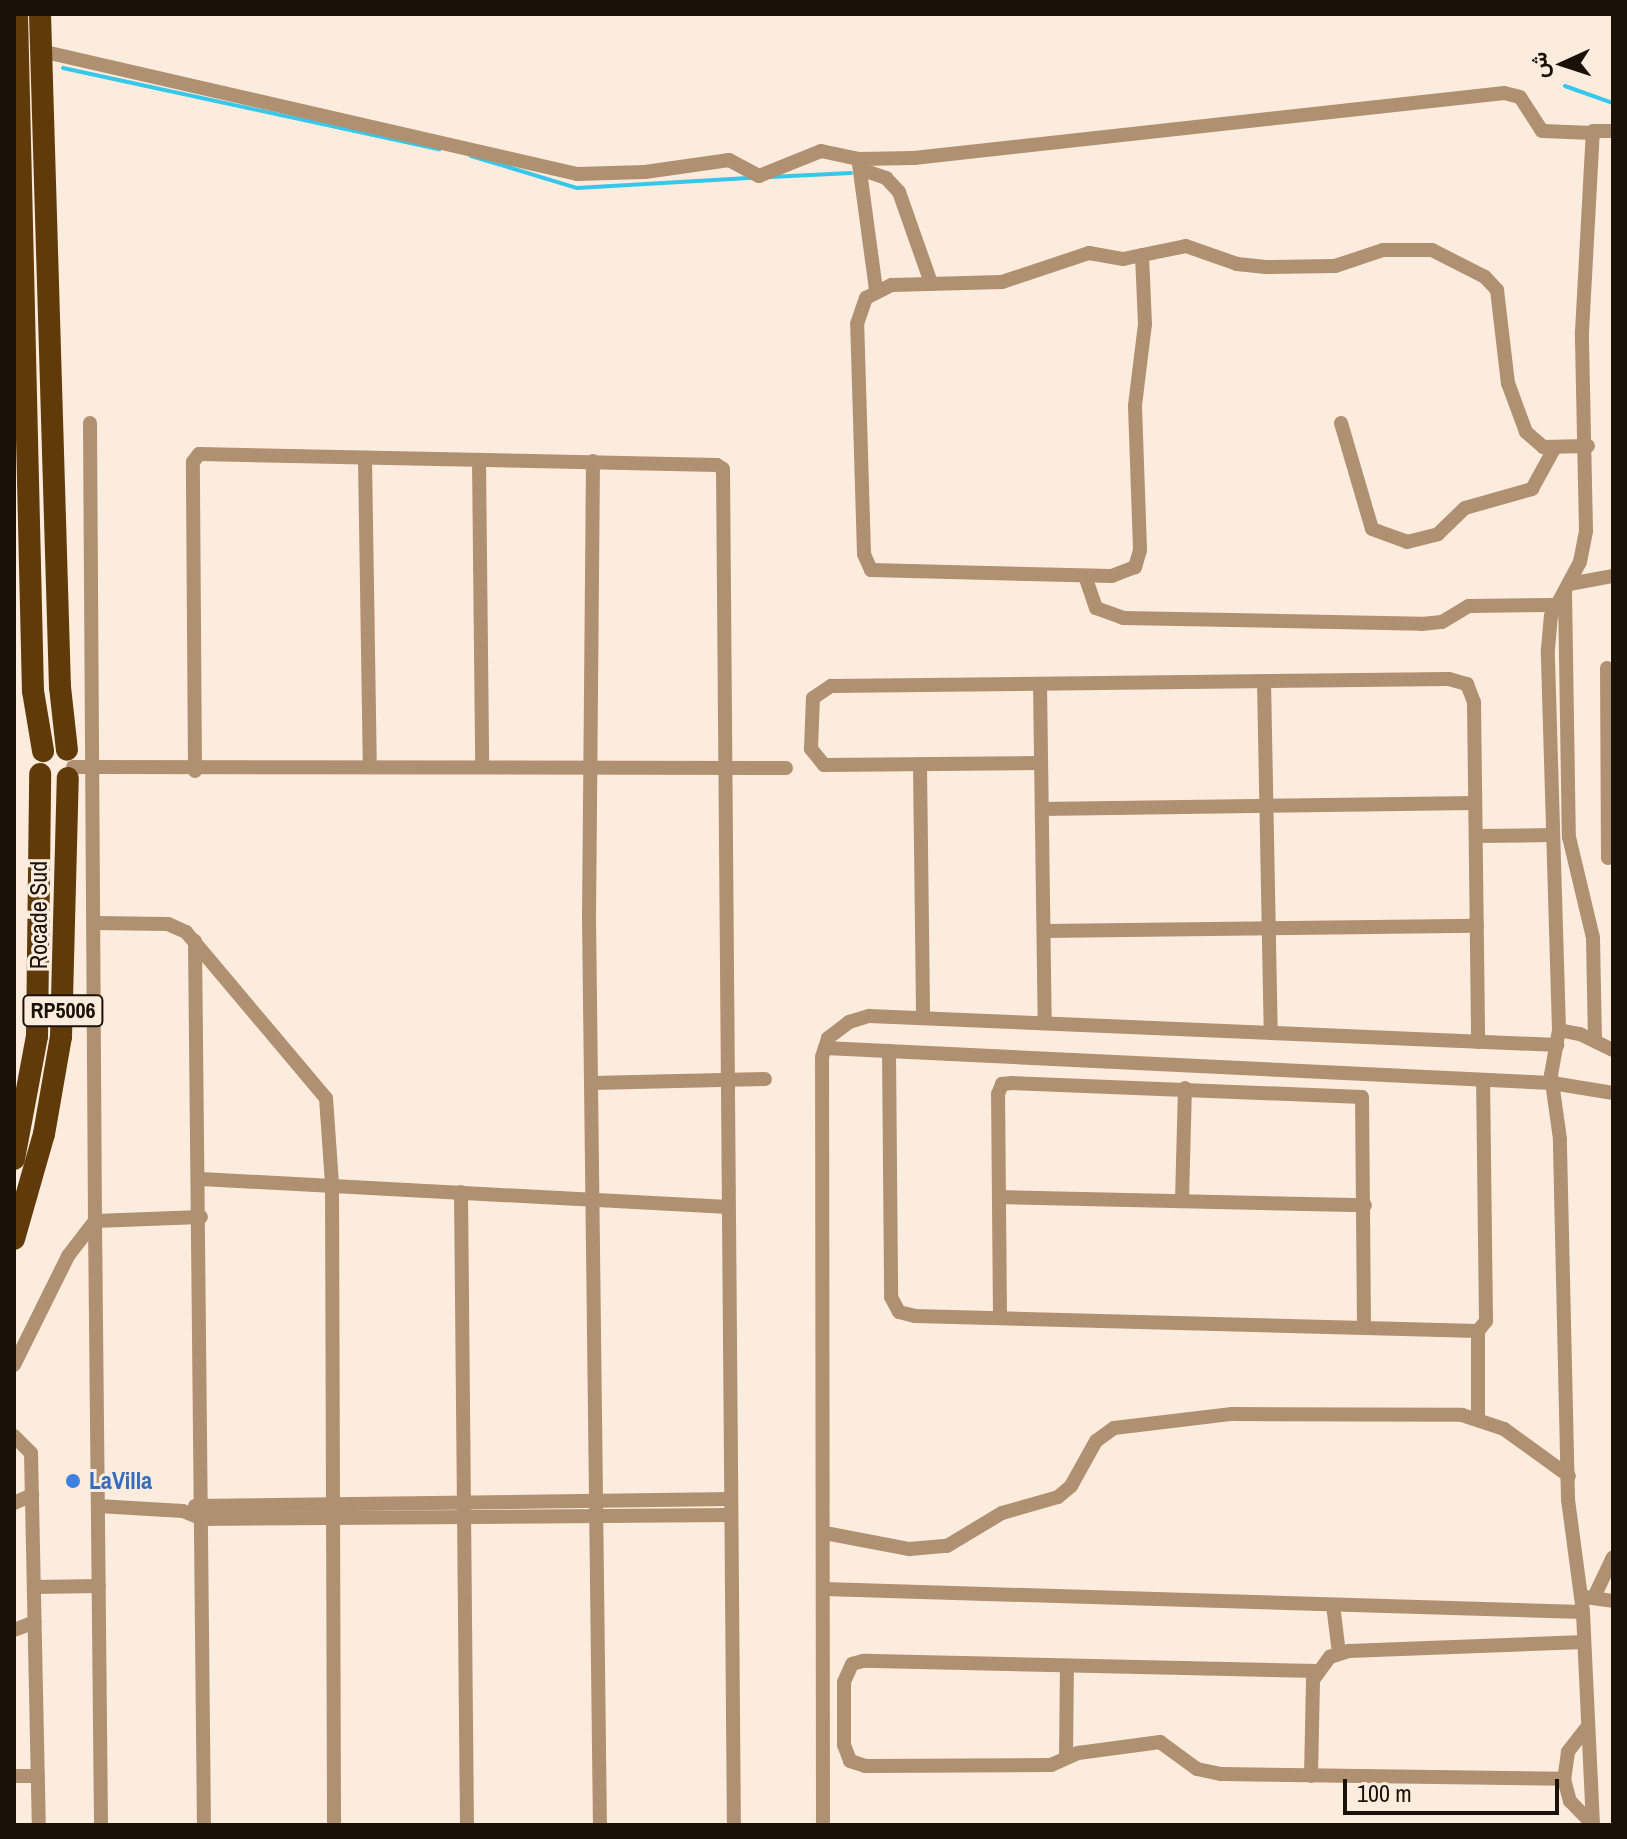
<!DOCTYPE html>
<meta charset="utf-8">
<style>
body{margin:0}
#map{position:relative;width:1627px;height:1839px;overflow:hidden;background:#fcecde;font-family:"Archivo Narrow",Vazirmatn,sans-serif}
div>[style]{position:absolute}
.stream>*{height:4px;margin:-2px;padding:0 2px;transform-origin:2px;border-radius:2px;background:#37c7ea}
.minor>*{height:14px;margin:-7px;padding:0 7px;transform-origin:7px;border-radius:7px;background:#af9172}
.trunk>*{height:22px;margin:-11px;padding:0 11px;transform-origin:11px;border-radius:11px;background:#603a08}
.dots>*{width:22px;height:22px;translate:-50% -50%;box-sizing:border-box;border:4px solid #fcecde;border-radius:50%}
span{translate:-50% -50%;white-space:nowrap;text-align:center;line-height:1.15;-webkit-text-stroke:6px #fcecde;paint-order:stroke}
.shield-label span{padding:2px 6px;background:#fcecde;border:2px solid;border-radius:6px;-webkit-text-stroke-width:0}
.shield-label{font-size:22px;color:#1a1109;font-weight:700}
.street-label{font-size:24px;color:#1a1109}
.shop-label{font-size:24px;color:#366cbe;font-weight:700}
.left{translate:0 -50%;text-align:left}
.frame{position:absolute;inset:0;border:16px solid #1a1109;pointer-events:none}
.north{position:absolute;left:1523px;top:24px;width:80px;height:80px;-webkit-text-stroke:6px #fcecde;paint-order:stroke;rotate:267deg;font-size:22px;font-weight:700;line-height:32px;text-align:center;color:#1a1109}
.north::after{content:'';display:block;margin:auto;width:28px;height:36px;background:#1a1109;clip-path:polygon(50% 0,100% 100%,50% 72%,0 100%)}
.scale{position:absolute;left:1343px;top:1779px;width:216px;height:36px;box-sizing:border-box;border:4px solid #1a1109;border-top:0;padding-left:10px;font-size:24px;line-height:28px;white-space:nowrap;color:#1a1109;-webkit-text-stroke:6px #fcecde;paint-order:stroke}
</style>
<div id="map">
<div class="stream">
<i style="left:63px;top:68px;width:385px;rotate:12.2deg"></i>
<i style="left:1565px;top:86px;width:51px;rotate:19.5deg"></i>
<i style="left:471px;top:156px;width:111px;rotate:16.8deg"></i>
<i style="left:577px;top:188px;width:176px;rotate:-3.3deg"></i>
<i style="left:770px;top:177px;width:81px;rotate:-2.8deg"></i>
</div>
<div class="minor">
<i style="left:41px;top:51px;width:550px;rotate:12.92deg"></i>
<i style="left:577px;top:174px;width:68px;rotate:-1.7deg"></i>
<i style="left:645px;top:172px;width:85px;rotate:-8.1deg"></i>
<i style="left:729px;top:160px;width:34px;rotate:28deg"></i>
<i style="left:759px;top:176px;width:67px;rotate:-22deg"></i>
<i style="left:821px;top:151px;width:39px;rotate:12deg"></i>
<i style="left:859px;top:159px;width:55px;rotate:-1deg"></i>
<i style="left:914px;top:158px;width:594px;rotate:-6.29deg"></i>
<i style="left:1504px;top:93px;width:16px;rotate:14deg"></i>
<i style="left:1520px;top:97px;width:40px;rotate:57.1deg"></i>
<i style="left:1542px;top:131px;width:51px;rotate:2.2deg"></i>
<i style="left:859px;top:164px;width:126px;rotate:82.3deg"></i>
<i style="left:860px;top:169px;width:28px;rotate:19deg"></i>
<i style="left:886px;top:178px;width:19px;rotate:47deg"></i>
<i style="left:899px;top:192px;width:96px;rotate:70.6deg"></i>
<i style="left:1142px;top:255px;width:69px;rotate:87.5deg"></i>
<i style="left:1145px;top:324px;width:83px;rotate:97deg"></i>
<i style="left:1135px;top:406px;width:144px;rotate:88deg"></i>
<i style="left:1140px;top:550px;width:18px;rotate:106deg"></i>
<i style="left:1135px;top:567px;width:25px;rotate:159deg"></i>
<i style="left:1112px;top:576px;width:241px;rotate:-178.6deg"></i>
<i style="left:871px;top:570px;width:17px;rotate:-114deg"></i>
<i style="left:864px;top:554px;width:230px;rotate:-91.7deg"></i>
<i style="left:857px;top:324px;width:28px;rotate:-71deg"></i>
<i style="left:866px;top:298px;width:29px;rotate:-27deg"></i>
<i style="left:892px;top:285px;width:110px;rotate:-1.6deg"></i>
<i style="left:1002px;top:282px;width:92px;rotate:-18.4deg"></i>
<i style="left:1089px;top:253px;width:35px;rotate:10deg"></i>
<i style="left:1123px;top:259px;width:64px;rotate:-11.7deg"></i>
<i style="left:1186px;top:246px;width:54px;rotate:19.4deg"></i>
<i style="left:1237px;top:264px;width:29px;rotate:6deg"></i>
<i style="left:1266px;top:267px;width:69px;rotate:-0.8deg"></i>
<i style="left:1335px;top:266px;width:51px;rotate:-18.4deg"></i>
<i style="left:1383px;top:250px;width:49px"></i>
<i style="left:1432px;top:250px;width:59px;rotate:27deg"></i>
<i style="left:1485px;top:277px;width:18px;rotate:47deg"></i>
<i style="left:1497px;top:290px;width:94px;rotate:83.3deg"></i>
<i style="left:1508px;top:383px;width:52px;rotate:69.8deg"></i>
<i style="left:1526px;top:432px;width:23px;rotate:41deg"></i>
<i style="left:1543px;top:447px;width:45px;rotate:-1.3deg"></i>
<i style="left:1341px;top:423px;width:110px;rotate:73.7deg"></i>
<i style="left:1372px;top:529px;width:37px;rotate:20deg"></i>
<i style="left:1407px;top:542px;width:32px;rotate:-14deg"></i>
<i style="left:1438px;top:534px;width:37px;rotate:-44deg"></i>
<i style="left:1465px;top:508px;width:70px;rotate:-15.8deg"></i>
<i style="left:1532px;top:489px;width:46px;rotate:-61.2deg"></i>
<i style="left:365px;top:459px;width:308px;rotate:89.1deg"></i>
<i style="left:479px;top:460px;width:306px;rotate:89.4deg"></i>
<i style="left:593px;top:461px;width:456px;rotate:90.5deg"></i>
<i style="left:589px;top:917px;width:908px;rotate:89.31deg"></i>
<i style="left:1085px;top:576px;width:34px;rotate:71deg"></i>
<i style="left:1096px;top:608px;width:29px;rotate:20deg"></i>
<i style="left:1123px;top:618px;width:299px;rotate:1.1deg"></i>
<i style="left:1422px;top:624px;width:20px;rotate:-6deg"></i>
<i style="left:1442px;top:622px;width:31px;rotate:-31deg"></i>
<i style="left:1469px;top:606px;width:87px;rotate:-0.7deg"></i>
<i style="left:1569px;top:584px;width:45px;rotate:-10.3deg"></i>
<i style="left:1565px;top:592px;width:245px;rotate:89.1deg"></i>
<i style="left:1569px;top:837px;width:104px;rotate:76.6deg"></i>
<i style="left:1593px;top:938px;width:102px;rotate:88.9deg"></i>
<i style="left:1607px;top:668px;width:190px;rotate:89.7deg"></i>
<i style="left:1264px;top:681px;width:352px;rotate:88.9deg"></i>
<i style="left:1040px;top:684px;width:339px;rotate:89.2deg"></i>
<i style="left:1041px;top:763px;width:217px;rotate:179.5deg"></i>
<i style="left:824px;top:765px;width:21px;rotate:-129deg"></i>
<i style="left:811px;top:749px;width:51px;rotate:-87.8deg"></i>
<i style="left:813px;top:698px;width:22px;rotate:-34deg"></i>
<i style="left:831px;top:686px;width:618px;rotate:-0.65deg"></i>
<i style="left:1449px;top:679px;width:19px;rotate:16deg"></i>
<i style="left:1467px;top:684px;width:19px;rotate:69deg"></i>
<i style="left:1474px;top:702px;width:340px;rotate:89.3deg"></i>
<i style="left:920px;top:765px;width:253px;rotate:89.3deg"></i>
<i style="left:73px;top:767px;width:713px;rotate:0.08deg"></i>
<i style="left:195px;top:771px;width:309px;rotate:-90.4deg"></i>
<i style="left:193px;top:462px;width:10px;rotate:-53deg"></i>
<i style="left:199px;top:454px;width:518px;rotate:1.22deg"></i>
<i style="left:717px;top:465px;width:7px;rotate:34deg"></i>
<i style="left:723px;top:469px;width:1356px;rotate:89.54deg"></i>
<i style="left:1042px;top:809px;width:433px;rotate:-0.8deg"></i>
<i style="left:1476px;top:836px;width:77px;rotate:-0.7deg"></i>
<i style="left:95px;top:923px;width:73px;rotate:0.8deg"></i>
<i style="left:168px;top:924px;width:20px;rotate:24deg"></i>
<i style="left:186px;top:932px;width:217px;rotate:49.9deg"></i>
<i style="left:326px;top:1098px;width:85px;rotate:86deg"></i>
<i style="left:332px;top:1183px;width:642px;rotate:89.82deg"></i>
<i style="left:1044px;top:931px;width:433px;rotate:-0.7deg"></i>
<i style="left:195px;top:941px;width:884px;rotate:89.42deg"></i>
<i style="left:1559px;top:1030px;width:21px;rotate:11deg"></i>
<i style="left:1580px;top:1034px;width:37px;rotate:26deg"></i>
<i style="left:825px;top:1048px;width:728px;rotate:2.76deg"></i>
<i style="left:1552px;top:1083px;width:62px;rotate:9.3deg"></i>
<i style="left:889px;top:1051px;width:246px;rotate:89.5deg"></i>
<i style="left:891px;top:1297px;width:17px;rotate:62deg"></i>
<i style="left:899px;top:1312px;width:16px;rotate:14deg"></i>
<i style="left:915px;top:1316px;width:563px;rotate:1.53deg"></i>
<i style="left:1478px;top:1331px;width:13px;rotate:-51deg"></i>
<i style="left:1486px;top:1321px;width:240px;rotate:-90.7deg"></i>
<i style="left:592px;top:1083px;width:173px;rotate:-1.3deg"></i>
<i style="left:201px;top:1179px;width:528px;rotate:3.04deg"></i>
<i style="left:461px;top:1192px;width:633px;rotate:89.46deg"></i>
<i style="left:999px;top:1197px;width:366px;rotate:1.3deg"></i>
<i style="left:1182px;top:1201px;width:113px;rotate:-88.5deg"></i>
<i style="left:1000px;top:1318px;width:224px;rotate:-90.5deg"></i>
<i style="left:998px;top:1094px;width:11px;rotate:-68deg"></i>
<i style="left:1002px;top:1084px;width:10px;rotate:-6deg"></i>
<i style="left:1012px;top:1083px;width:350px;rotate:2.3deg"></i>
<i style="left:1362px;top:1097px;width:231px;rotate:89.5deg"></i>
<i style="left:14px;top:1365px;width:122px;rotate:-63.6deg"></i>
<i style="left:68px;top:1256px;width:44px;rotate:-52.4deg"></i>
<i style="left:95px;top:1221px;width:798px;rotate:-90.36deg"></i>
<i style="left:1478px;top:1419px;width:88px;rotate:-90deg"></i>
<i style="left:14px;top:1436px;width:24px;rotate:45deg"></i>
<i style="left:31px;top:1453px;width:372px;rotate:88.8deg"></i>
<i style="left:14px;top:1503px;width:20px;rotate:-24deg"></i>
<i style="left:98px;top:1506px;width:85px;rotate:3.4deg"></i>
<i style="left:183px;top:1511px;width:22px;rotate:22deg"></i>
<i style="left:203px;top:1519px;width:528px;rotate:-0.43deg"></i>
<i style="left:195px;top:1506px;width:536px;rotate:-0.75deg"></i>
<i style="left:825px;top:1533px;width:86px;rotate:10.8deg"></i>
<i style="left:909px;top:1549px;width:38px;rotate:-5deg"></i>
<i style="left:947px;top:1546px;width:64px;rotate:-31deg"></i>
<i style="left:1002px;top:1513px;width:58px;rotate:-15.9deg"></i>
<i style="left:1058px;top:1497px;width:17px;rotate:-40deg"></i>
<i style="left:1071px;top:1486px;width:51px;rotate:-60.9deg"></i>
<i style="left:1096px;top:1441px;width:22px;rotate:-36deg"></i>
<i style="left:1114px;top:1428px;width:119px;rotate:-6.8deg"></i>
<i style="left:1232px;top:1414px;width:230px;rotate:0.2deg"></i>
<i style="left:1462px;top:1415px;width:44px;rotate:18.4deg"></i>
<i style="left:1504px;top:1429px;width:80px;rotate:35.9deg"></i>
<i style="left:34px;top:1587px;width:65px;rotate:-0.9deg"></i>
<i style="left:824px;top:1589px;width:759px;rotate:1.74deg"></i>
<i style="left:1585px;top:1597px;width:28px;rotate:8deg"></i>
<i style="left:1594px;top:1597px;width:44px;rotate:-64.6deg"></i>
<i style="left:1333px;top:1605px;width:48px;rotate:82.9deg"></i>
<i style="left:14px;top:1630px;width:22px;rotate:-21deg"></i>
<i style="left:1317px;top:1671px;width:454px;rotate:-178.7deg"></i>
<i style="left:863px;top:1661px;width:11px;rotate:165deg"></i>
<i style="left:852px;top:1664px;width:20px;rotate:114deg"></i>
<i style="left:844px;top:1682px;width:63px;rotate:90deg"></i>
<i style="left:844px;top:1745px;width:17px;rotate:69deg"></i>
<i style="left:850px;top:1761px;width:16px;rotate:18deg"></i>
<i style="left:865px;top:1766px;width:186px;rotate:-0.3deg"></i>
<i style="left:1051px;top:1765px;width:30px;rotate:-24deg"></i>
<i style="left:1078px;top:1753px;width:83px;rotate:-7.6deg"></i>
<i style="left:1160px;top:1742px;width:46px;rotate:36.1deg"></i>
<i style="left:1197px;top:1769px;width:25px;rotate:12deg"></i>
<i style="left:1221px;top:1774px;width:343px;rotate:0.8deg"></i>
<i style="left:1588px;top:1726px;width:33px;rotate:128deg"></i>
<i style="left:1568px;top:1752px;width:27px;rotate:98deg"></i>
<i style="left:1564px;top:1779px;width:23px;rotate:75deg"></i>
<i style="left:1570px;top:1801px;width:33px;rotate:46deg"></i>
<i style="left:1066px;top:1757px;width:91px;rotate:-89.4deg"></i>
<i style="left:14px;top:1776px;width:24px"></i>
<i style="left:1311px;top:1776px;width:96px;rotate:-88.8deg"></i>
<i style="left:1313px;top:1680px;width:29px;rotate:-54deg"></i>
<i style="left:1330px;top:1657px;width:20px;rotate:-18deg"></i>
<i style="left:1349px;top:1651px;width:235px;rotate:-2.2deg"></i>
<i style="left:101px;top:1825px;width:604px;rotate:-90.57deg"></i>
<i style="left:95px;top:1221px;width:106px;rotate:-2.2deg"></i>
<i style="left:823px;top:1825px;width:768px;rotate:-90.07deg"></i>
<i style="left:822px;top:1057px;width:20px;rotate:-72deg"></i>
<i style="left:828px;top:1038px;width:26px;rotate:-37deg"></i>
<i style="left:849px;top:1022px;width:21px;rotate:-17deg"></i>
<i style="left:869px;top:1016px;width:689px;rotate:2.41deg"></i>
<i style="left:1593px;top:1825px;width:213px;rotate:-92.7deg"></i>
<i style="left:1583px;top:1612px;width:114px;rotate:-97.6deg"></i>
<i style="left:1568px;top:1499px;width:360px;rotate:-91.3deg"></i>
<i style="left:1560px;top:1139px;width:65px;rotate:-98deg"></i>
<i style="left:1551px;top:1075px;width:46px;rotate:-79.9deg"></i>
<i style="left:1559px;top:1030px;width:381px;rotate:-91.7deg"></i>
<i style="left:1548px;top:649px;width:33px;rotate:-85deg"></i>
<i style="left:1551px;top:616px;width:61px;rotate:-61.8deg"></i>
<i style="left:1580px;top:562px;width:32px;rotate:-79deg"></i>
<i style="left:1586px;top:531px;width:199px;rotate:-91.2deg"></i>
<i style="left:1582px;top:332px;width:201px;rotate:-86.9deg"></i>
<i style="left:1593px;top:131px;width:20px"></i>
</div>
<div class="trunk">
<i style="left:17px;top:14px;width:677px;rotate:88.65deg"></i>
<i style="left:33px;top:691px;width:61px;rotate:80.5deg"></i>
<i style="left:40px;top:14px;width:673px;rotate:88.3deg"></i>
<i style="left:60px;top:687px;width:63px;rotate:83.7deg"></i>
<i style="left:14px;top:1159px;width:125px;rotate:-79.4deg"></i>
<i style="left:37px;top:1036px;width:262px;rotate:-89.3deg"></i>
<i style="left:14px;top:1239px;width:109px;rotate:-74.1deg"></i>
<i style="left:44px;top:1134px;width:98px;rotate:-80.1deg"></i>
<i style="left:61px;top:1037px;width:259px;rotate:-88.5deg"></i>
</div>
<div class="dots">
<i style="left:73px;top:1481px;background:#3f7fe0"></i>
</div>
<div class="shield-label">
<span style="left:63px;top:1011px">RP5006</span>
</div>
<div class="street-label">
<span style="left:39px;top:915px;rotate:-90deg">Rocade Sud</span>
</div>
<div class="shop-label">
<span class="left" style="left:89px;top:1481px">LaVilla</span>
</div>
<div class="frame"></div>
<div class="north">ش</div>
<div class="scale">100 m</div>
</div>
